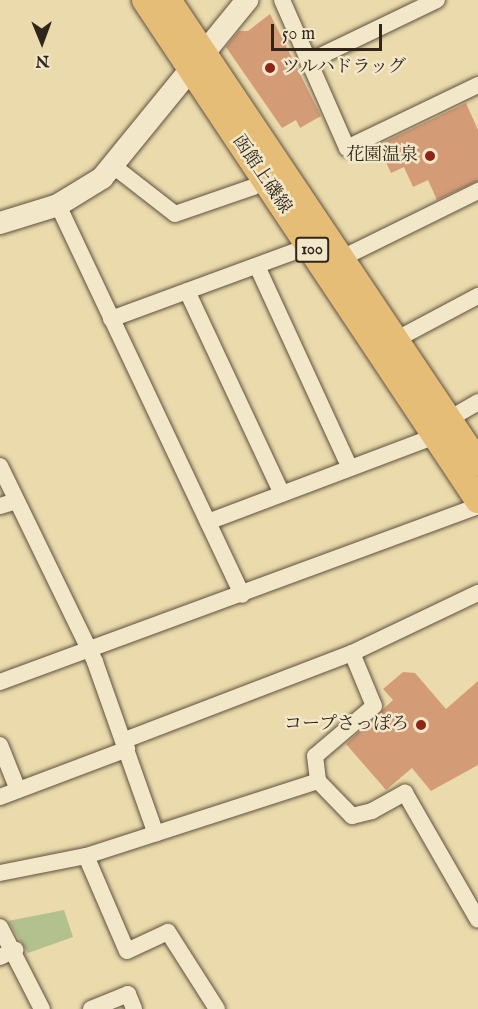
<!DOCTYPE html>
<meta charset="utf-8">
<style>
body{margin:0}
#map{position:relative;width:478px;height:1009px;overflow:hidden;background:#ebdaab;font-family:"IM FELL English","Noto Serif JP",serif}
div>[style]{position:absolute}
.green>*{inset:0;background:#b2c18d}
.building>*{inset:0;background:#d39c77}
.roads{filter:drop-shadow(0 0 2px #5e5240) drop-shadow(0 0 2px #5e5240)}
.street>*{height:16px;margin:-8px;padding:0 8px;transform-origin:8px;border-radius:8px;background:#f2e7c8}
.secondary>*{height:22px;margin:-11px;padding:0 11px;transform-origin:11px;border-radius:11px;background:#f2e7c8}
.primary>*{height:26px;margin:-13px;padding:0 13px;transform-origin:13px;border-radius:13px;background:#e6bd76}
.dots>*{width:16px;height:16px;translate:-50% -50%;box-sizing:border-box;border:3px solid #f2e7c8;border-radius:50%}
span{translate:-50% -50%;white-space:nowrap;text-align:center;line-height:1.15;-webkit-text-stroke:5px #f2e7c8;paint-order:stroke}
.shield-label span{padding:2px 4px;background:#f2e7c8;border:2px solid;border-radius:4px;-webkit-text-stroke-width:0}
.shield-label{font-size:16px;color:#2f251d;font-weight:700}
.poi-label{font-size:18px;color:#2f251d}
.left{translate:0 -50%;text-align:left}
.right{translate:-100% -50%;text-align:right}
.street-label{font-size:18px;color:#2f251d}
.north{position:absolute;left:12px;top:12px;width:60px;height:60px;-webkit-text-stroke:4px #f2e7c8;paint-order:stroke;rotate:179deg;font-size:16px;font-weight:700;line-height:24px;text-align:center;color:#2f251d}
.north::after{content:'';display:block;margin:auto;width:21px;height:27px;background:#2f251d;clip-path:polygon(50% 0,100% 100%,50% 72%,0 100%)}
.scale{position:absolute;left:271px;top:24px;width:111px;height:27px;box-sizing:border-box;border:3px solid #2f251d;border-top:0;padding-left:8px;font-size:18px;line-height:21px;white-space:nowrap;color:#2f251d;-webkit-text-stroke:4px #f2e7c8;paint-order:stroke}
</style>
<div id="map">
<div class="green">
<i style="clip-path:polygon(64px 910px,73px 937px,28px 953px,8px 921px)"></i>
</div>
<div class="building">
<i style="clip-path:polygon(270px 14px,321px 116px,300px 128px,296px 120px,282px 128px,226px 47px,239px 31px,248px 31px)"></i>
<i style="clip-path:polygon(466px 103px,478px 130px,478px 181px,437px 200px,428px 180px,413px 187px,404px 167px,391px 173px,378px 145px)"></i>
<i style="clip-path:polygon(403px 672px,415px 673px,446px 709px,478px 681px,478px 765px,431px 791px,412px 768px,386px 790px,346px 744px,393px 700px,383px 689px)"></i>
</div>
<div class="roads">
<div class="street">
<i style="left:282px;top:0;width:162px;rotate:66.3deg"></i>
<i style="left:347px;top:148px;width:145px;rotate:-25.7deg"></i>
<i style="left:308px;top:62px;width:143px;rotate:-25.7deg"></i>
<i style="left:121px;top:172px;width:68px;rotate:37.9deg"></i>
<i style="left:175px;top:214px;width:83px;rotate:-19.1deg"></i>
<i style="left:58px;top:205px;width:431px;rotate:64.7deg"></i>
<i style="left:342px;top:258px;width:152px;rotate:-26.2deg"></i>
<i style="left:257px;top:266px;width:222px;rotate:65.3deg"></i>
<i style="left:187px;top:291px;width:224px;rotate:64.9deg"></i>
<i style="left:111px;top:319px;width:197px;rotate:-20.2deg"></i>
<i style="left:397px;top:339px;width:92px;rotate:-28deg"></i>
<i style="left:449px;top:419px;width:34px;rotate:-30deg"></i>
<i style="left:0;top:466px;width:218px;rotate:64.1deg"></i>
<i style="left:95px;top:662px;width:182px;rotate:70.5deg"></i>
<i style="left:0;top:506px;width:17px;rotate:-17deg"></i>
<i style="left:208px;top:522px;width:243px;rotate:-20.7deg"></i>
<i style="left:352px;top:653px;width:57px;rotate:67.5deg"></i>
<i style="left:374px;top:706px;width:77px;rotate:139.7deg"></i>
<i style="left:315px;top:756px;width:25px;rotate:83deg"></i>
<i style="left:318px;top:781px;width:49px;rotate:45.8deg"></i>
<i style="left:352px;top:816px;width:21px;rotate:-14deg"></i>
<i style="left:372px;top:811px;width:38px;rotate:-29deg"></i>
<i style="left:405px;top:793px;width:146px;rotate:60.1deg"></i>
<i style="left:0;top:682px;width:509px;rotate:-20.21deg"></i>
<i style="left:125px;top:740px;width:243px;rotate:-21deg"></i>
<i style="left:352px;top:653px;width:140px;rotate:-25.5deg"></i>
<i style="left:0;top:745px;width:48px;rotate:68.2deg"></i>
<i style="left:0;top:797px;width:136px;rotate:-20.7deg"></i>
<i style="left:86px;top:856px;width:103px;rotate:66.7deg"></i>
<i style="left:127px;top:951px;width:45px;rotate:-24.9deg"></i>
<i style="left:168px;top:932px;width:91px;rotate:57.5deg"></i>
<i style="left:0;top:873px;width:88px;rotate:-11.2deg"></i>
<i style="left:86px;top:856px;width:244px;rotate:-17.9deg"></i>
<i style="left:0;top:927px;width:92px;rotate:62.9deg"></i>
<i style="left:0;top:957px;width:17px;rotate:-25deg"></i>
<i style="left:91px;top:1009px;width:40px;rotate:-22deg"></i>
<i style="left:128px;top:994px;width:16px;rotate:68deg"></i>
</div>
<div class="secondary">
<i style="left:0;top:223px;width:61px;rotate:-17.2deg"></i>
<i style="left:58px;top:205px;width:52px;rotate:-31.5deg"></i>
<i style="left:102px;top:178px;width:230px;rotate:-50.8deg"></i>
</div>
<div class="primary">
<i style="left:145px;top:0;width:601px;rotate:56.34deg"></i>
<i style="left:168px;top:0;width:557px;rotate:56.2deg"></i>
</div>
</div>
<div class="dots">
<i style="left:270px;top:68px;background:#8f2418"></i>
<i style="left:430px;top:156px;background:#8f2418"></i>
<i style="left:421px;top:725px;background:#8f2418"></i>
</div>
<div class="shield-label">
<span style="left:312px;top:250px">100</span>
</div>
<div class="poi-label">
<span class="left" style="left:282px;top:68px">ツルハドラッグ</span>
<span class="right" style="left:418px;top:156px">花園温泉</span>
<span class="right" style="left:409px;top:725px">コープさっぽろ</span>
</div>
<div class="street-label">
<span style="left:261px;top:175px;rotate:56deg">函館上磯線</span>
</div>
<div class="north">N</div>
<div class="scale">50 m</div>
</div>
